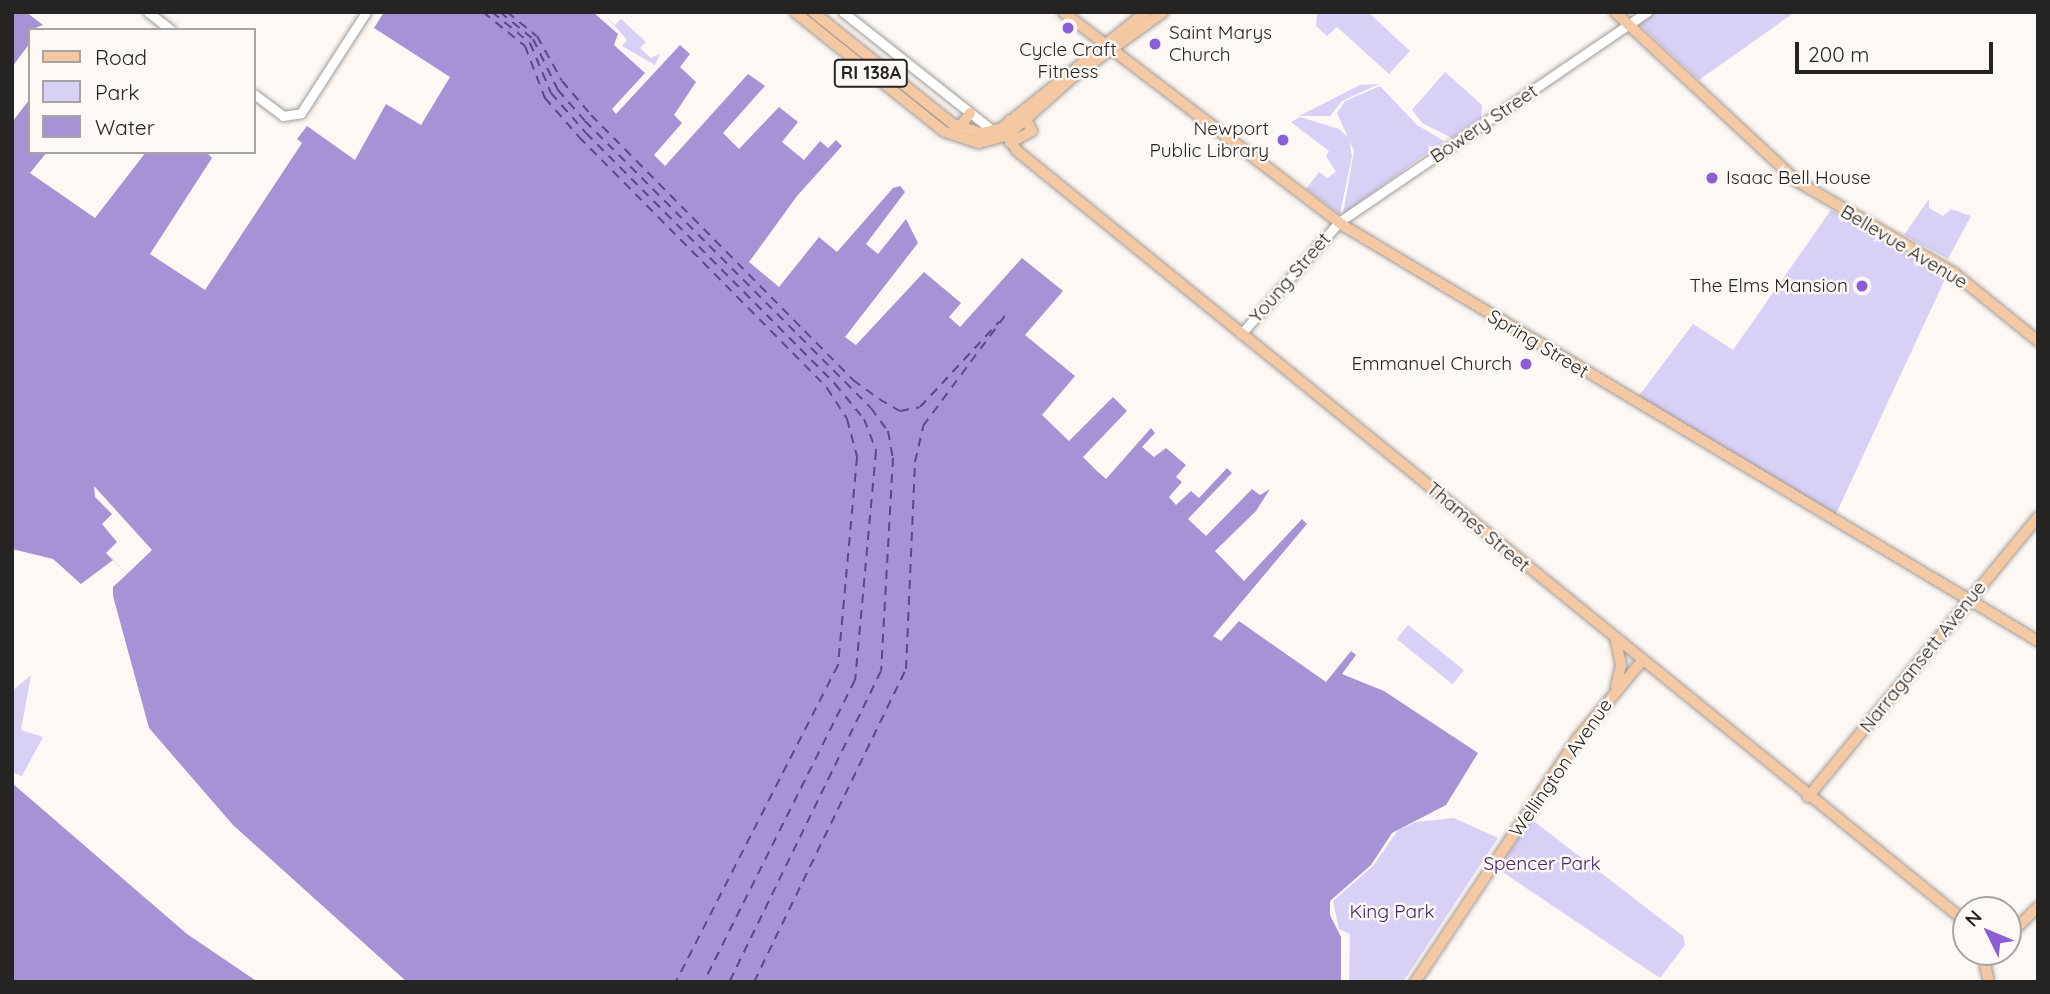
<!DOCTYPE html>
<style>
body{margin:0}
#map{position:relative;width:2050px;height:994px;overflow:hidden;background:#fdf8f4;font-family:Quicksand,sans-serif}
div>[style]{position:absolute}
.green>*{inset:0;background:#d9d0f5;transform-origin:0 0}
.water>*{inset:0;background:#a693d5}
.pier>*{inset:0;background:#fdf8f4}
.ferry>*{height:2px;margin-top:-1px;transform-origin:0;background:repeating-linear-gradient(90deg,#5f4392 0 9px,transparent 0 16px)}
.roads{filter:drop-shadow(0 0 2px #a09b98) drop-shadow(0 0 2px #a09b98)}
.minor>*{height:9px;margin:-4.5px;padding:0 4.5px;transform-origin:4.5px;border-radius:4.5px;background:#fff}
.major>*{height:10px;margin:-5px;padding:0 5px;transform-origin:5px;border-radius:5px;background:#f4c8a2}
.dots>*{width:19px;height:19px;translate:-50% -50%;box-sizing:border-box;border:4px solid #fdf8f4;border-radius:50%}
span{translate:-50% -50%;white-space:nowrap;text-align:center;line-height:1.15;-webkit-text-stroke:5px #fdf8f4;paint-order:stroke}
.shield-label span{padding:2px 5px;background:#fdf8f4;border:2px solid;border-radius:5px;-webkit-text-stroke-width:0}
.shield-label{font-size:18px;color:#262422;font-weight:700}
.poi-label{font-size:19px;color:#262422}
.left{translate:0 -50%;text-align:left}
.right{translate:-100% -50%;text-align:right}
.street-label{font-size:19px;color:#262422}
.park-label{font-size:19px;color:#412370}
.frame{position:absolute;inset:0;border:14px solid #262422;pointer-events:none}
.legend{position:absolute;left:28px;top:28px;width:228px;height:126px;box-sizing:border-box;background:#fdf8f4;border:2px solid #a7a3a0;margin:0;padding:9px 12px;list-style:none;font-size:21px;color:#262422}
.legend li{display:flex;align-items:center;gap:14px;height:35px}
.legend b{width:35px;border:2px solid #a7a3a0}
.north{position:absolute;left:1952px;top:896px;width:70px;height:70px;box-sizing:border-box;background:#fdf8f4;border:2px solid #a7a3a0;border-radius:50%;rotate:313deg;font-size:19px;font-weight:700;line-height:28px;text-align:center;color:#262422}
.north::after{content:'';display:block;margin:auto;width:24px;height:32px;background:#895ed7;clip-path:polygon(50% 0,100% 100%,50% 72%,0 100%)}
.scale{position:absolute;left:1795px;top:42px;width:198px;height:32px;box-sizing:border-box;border:4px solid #262422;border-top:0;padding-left:9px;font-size:21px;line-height:24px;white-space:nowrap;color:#262422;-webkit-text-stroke:5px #fdf8f4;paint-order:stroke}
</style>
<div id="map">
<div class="green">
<i style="clip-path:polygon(1317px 12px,1368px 12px,1410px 51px,1389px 74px,1337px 27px,1327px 36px,1316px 26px)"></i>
<i style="clip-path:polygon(1655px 12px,1795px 12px,1699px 80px,1639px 24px)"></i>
<i style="clip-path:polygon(604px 14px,615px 25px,621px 19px,646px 42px,640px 48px,651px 58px,660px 54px,655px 65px,622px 46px,627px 40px)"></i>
<i style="clip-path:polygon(1445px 72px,1482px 105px,1481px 118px,1452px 138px,1422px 123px,1412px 110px)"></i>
<i style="clip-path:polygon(1379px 84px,1342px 101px,1330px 116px,1299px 116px,1360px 85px)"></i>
<i style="clip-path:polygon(1380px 86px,1417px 125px,1444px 141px,1343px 214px,1354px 151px,1337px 113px,1345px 101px)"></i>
<i style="clip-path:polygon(1300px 117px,1339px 129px,1349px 138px,1352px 156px,1340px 214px,1306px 189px,1319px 172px,1327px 178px,1336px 172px,1326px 156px,1329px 151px,1291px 122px)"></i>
<i style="clip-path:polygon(1929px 199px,1929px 208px,1943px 216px,1951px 209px,1971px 216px,1948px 259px,1904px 235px)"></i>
<i style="clip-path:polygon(1831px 210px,1946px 277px,1835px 516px,1638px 397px,1693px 324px,1733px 350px)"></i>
<i style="left:1408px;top:625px;width:72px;height:18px;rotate:39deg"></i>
<i style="clip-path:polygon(31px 675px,21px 730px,43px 737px,22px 776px,12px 772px,12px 691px)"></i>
<i style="clip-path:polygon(1454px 818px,1498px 838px,1403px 982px,1349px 982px,1350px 934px,1339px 929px,1333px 901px,1373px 866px,1398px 830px,1416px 822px)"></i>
<i style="clip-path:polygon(1531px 819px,1683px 936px,1685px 945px,1660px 978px,1498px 869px)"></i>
</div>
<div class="water">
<i style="clip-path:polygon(12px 12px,26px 12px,43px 25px,30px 30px,30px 43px,12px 67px)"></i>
<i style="clip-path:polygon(384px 12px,593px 12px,618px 34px,614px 45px,645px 73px,612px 109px,616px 114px,680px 45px,690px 54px,680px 67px,696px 82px,674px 115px,682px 123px,654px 155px,665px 166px,748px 74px,765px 86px,723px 133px,739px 149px,779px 107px,798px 122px,782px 142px,804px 160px,820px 141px,828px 148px,836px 140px,842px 146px,797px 196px,749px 262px,779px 287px,819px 237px,837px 252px,893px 188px,900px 186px,905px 192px,866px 244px,878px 254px,906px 219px,918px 243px,845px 337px,856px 345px,924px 272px,961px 303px,949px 317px,960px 327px,1022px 258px,1063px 291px,1025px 335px,1075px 376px,1042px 415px,1069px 441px,1113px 397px,1127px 411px,1083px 457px,1097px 471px,1106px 479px,1151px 428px,1155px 433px,1142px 447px,1154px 457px,1166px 448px,1186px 465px,1176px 477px,1182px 482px,1169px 497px,1176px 505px,1191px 491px,1199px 498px,1227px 468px,1232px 473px,1188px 519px,1206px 536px,1252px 489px,1260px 495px,1270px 489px,1256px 511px,1215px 551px,1244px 581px,1302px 519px,1307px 524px,1213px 636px,1221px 641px,1239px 621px,1326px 682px,1351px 651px,1356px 655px,1342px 674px,1384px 691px,1478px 753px,1446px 805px,1392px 833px,1371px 865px,1330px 901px,1330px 915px,1341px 937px,1341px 982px,407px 982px,233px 825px,149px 728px,113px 596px,113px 587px,127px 574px,113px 560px,81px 584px,53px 559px,12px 549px,12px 122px,30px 99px,30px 152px,47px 152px,30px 173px,95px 218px,146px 152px,206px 152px,212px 158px,150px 254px,205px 290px,302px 143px,297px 139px,307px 126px,355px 160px,386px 104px,421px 125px,450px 77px,374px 28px)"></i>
<i style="clip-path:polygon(12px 783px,187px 934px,258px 982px,12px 982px)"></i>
</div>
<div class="pier">
<i style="clip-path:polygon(94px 486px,152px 550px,127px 574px,106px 553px,117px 542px,102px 524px,112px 514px,95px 497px)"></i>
</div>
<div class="ferry">
<i style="left:483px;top:12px;width:54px;rotate:39deg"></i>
<i style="left:525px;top:46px;width:56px;rotate:69deg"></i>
<i style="left:545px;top:98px;width:52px;rotate:48.9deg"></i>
<i style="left:579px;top:137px;width:353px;rotate:45.3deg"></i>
<i style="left:827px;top:388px;width:37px;rotate:57deg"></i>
<i style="left:847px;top:419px;width:39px;rotate:75deg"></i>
<i style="left:857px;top:457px;width:209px;rotate:95.2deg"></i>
<i style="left:838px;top:665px;width:356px;rotate:117.1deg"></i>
<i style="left:492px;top:12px;width:49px;rotate:39.2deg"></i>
<i style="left:530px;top:43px;width:54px;rotate:67.2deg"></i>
<i style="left:551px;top:93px;width:53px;rotate:48.8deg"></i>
<i style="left:586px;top:133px;width:354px;rotate:45.2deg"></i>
<i style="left:835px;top:384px;width:45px;rotate:50.4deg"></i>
<i style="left:864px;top:419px;width:34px;rotate:69deg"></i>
<i style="left:876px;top:451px;width:230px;rotate:95.2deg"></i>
<i style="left:855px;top:680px;width:338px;rotate:116.6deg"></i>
<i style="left:500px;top:12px;width:43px;rotate:39.3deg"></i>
<i style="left:533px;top:39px;width:57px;rotate:63.9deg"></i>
<i style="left:558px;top:90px;width:41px;rotate:48.9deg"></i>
<i style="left:585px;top:121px;width:405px;rotate:45.1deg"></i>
<i style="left:871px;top:408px;width:29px;rotate:54deg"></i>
<i style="left:888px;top:431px;width:27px;rotate:80deg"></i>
<i style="left:893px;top:458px;width:213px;rotate:93.2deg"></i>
<i style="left:881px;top:671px;width:346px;rotate:116deg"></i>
<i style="left:507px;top:12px;width:38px;rotate:39deg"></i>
<i style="left:537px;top:36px;width:51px;rotate:60.9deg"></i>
<i style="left:562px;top:81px;width:45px;rotate:49.5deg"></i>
<i style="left:591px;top:115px;width:373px;rotate:45.3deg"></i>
<i style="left:853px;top:380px;width:32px;rotate:36deg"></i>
<i style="left:879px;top:399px;width:24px;rotate:30deg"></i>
<i style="left:900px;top:411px;width:20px;rotate:-11deg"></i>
<i style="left:920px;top:407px;width:116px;rotate:-47.1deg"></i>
<i style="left:754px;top:982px;width:348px;rotate:-64.1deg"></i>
<i style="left:906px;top:669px;width:207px;rotate:-87.5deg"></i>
<i style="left:915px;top:462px;width:37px;rotate:-77deg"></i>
<i style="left:923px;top:426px;width:141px;rotate:-53.4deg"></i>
</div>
<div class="roads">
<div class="minor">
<i style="left:148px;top:12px;width:29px;rotate:38deg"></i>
<i style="left:843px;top:12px;width:191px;rotate:38.4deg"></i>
<i style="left:254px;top:94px;width:36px;rotate:37deg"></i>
<i style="left:283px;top:116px;width:18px;rotate:-9deg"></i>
<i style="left:301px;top:113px;width:120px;rotate:-57.2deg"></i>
<i style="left:1241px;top:334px;width:149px;rotate:-48.8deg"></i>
<i style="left:1339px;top:222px;width:373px;rotate:-34.3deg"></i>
</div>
<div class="major">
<i style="left:795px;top:12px;width:192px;rotate:38.7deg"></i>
<i style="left:945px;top:132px;width:36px;rotate:18deg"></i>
<i style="left:979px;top:143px;width:30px;rotate:-15deg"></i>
<i style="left:1008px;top:135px;width:87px;rotate:-41.7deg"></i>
<i style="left:1073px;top:77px;width:111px;rotate:-35.8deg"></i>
<i style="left:813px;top:12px;width:179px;rotate:38.7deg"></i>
<i style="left:953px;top:124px;width:29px;rotate:18deg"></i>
<i style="left:981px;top:133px;width:22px;rotate:-13deg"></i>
<i style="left:1002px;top:128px;width:185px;rotate:-38.9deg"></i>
<i style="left:1063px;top:12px;width:353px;rotate:37.3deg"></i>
<i style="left:1344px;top:226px;width:809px;rotate:30.88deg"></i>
<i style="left:1615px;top:12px;width:248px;rotate:42.9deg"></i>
<i style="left:1797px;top:181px;width:182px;rotate:30.4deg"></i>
<i style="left:1954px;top:273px;width:108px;rotate:39deg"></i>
<i style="left:1010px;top:120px;width:15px;rotate:98deg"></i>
<i style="left:1008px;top:135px;width:17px;rotate:62deg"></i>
<i style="left:1016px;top:150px;width:1224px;rotate:39.1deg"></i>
<i style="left:957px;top:131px;width:22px;rotate:-54deg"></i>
<i style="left:1010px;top:143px;width:25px;rotate:-29deg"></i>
<i style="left:1032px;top:131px;width:18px;rotate:-117deg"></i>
<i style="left:1616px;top:641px;width:25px;rotate:78deg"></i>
<i style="left:1621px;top:665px;width:22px;rotate:103deg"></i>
<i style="left:1808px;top:797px;width:362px;rotate:-50.6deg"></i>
<i style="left:2008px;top:936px;width:42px;rotate:-44deg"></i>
<i style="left:1415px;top:982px;width:292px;rotate:-56.3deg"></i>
<i style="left:1577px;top:739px;width:100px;rotate:-50.3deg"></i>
<i style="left:1989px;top:982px;width:17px;rotate:-103deg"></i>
<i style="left:1985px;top:965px;width:14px;rotate:-69deg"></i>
</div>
</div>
<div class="dots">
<i style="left:1068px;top:28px;background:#895ed7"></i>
<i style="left:1155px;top:44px;background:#895ed7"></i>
<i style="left:1283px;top:140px;background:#895ed7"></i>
<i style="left:1712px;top:178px;background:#895ed7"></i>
<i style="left:1862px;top:286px;background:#895ed7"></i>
<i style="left:1526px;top:364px;background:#895ed7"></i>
</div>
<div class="shield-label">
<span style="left:871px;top:73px">RI 138A</span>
</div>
<div class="poi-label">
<span class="left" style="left:1169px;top:44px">Saint Marys<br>Church</span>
<span style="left:1068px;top:61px">Cycle Craft<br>Fitness</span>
<span class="right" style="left:1269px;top:140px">Newport<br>Public Library</span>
<span class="left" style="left:1726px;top:178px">Isaac Bell House</span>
<span class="right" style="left:1848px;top:286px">The Elms Mansion</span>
<span class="right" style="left:1512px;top:364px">Emmanuel Church</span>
</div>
<div class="street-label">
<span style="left:1484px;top:124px;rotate:-34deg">Bowery Street</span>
<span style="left:1904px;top:247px;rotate:31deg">Bellevue Avenue</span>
<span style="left:1290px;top:278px;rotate:-49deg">Young Street</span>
<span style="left:1538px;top:344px;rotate:31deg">Spring Street</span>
<span style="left:1478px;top:527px;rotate:40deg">Thames Street</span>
<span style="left:1923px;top:657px;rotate:-51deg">Narragansett Avenue</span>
<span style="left:1561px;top:768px;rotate:-55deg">Wellington Avenue</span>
</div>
<div class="park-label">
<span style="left:1542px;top:864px">Spencer Park</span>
<span style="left:1392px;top:912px">King Park</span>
</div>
<div class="frame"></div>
<ul class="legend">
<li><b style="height:9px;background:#f4c8a2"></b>Road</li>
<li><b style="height:19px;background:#d9d0f5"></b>Park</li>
<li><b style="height:19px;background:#a693d5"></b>Water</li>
</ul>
<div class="north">N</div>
<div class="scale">200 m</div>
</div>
